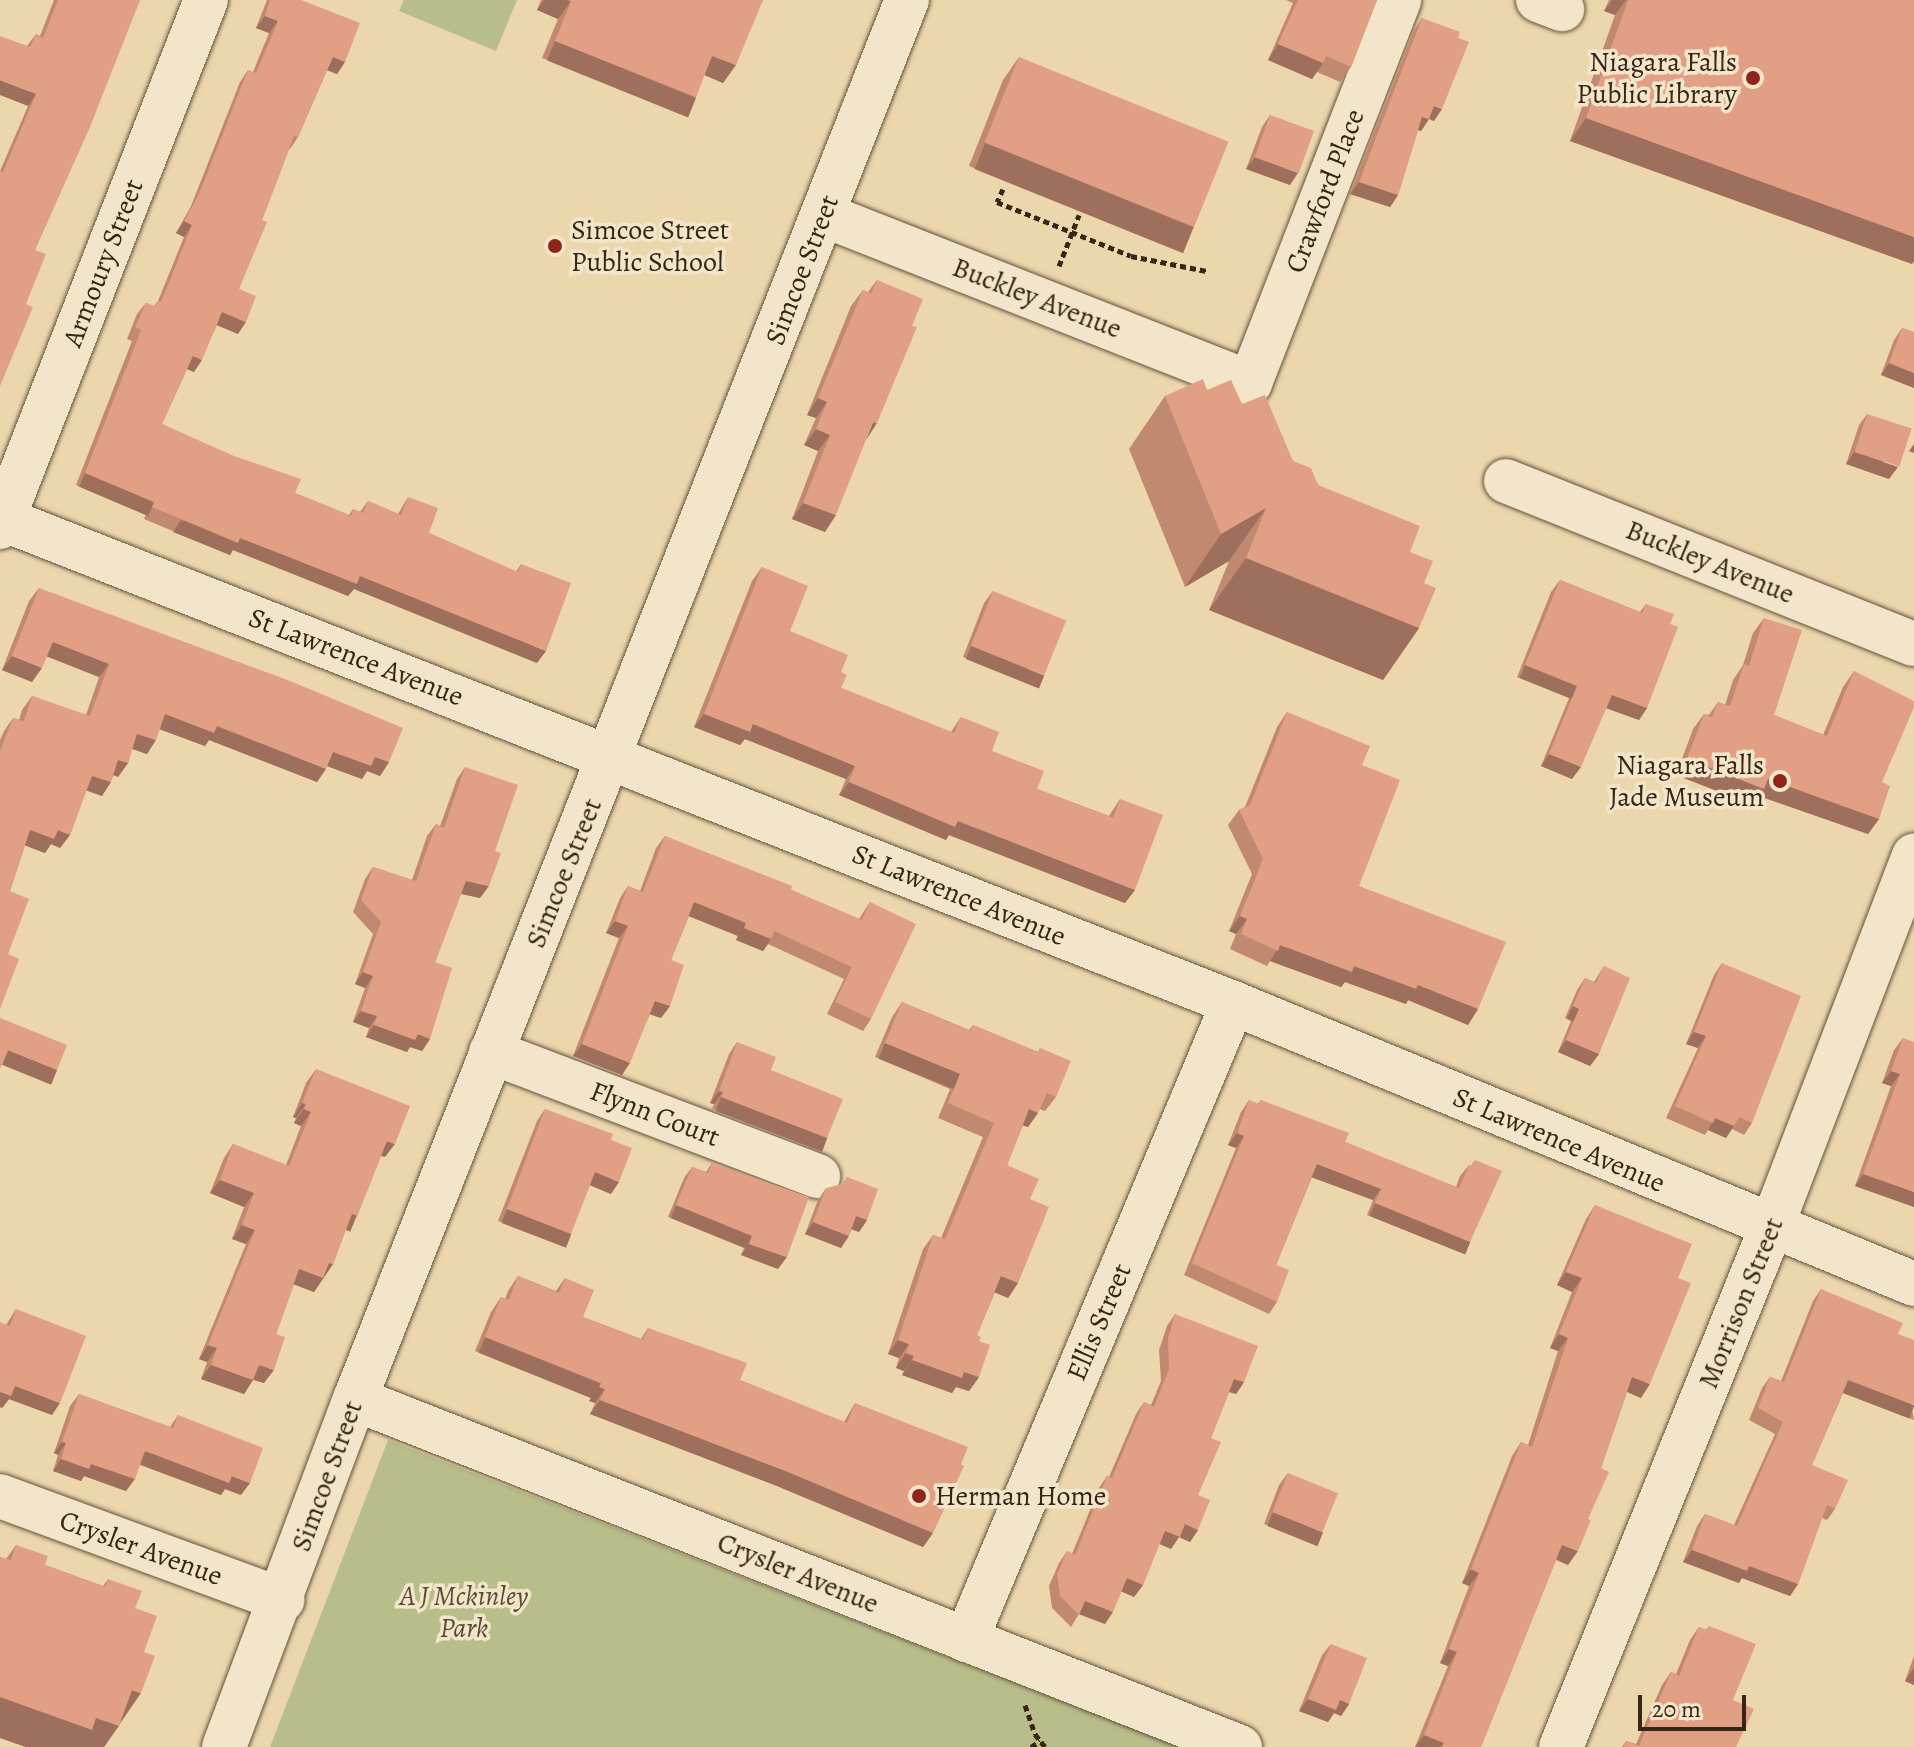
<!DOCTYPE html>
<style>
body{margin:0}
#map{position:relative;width:1914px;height:1747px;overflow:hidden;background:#ecd7ad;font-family:Alegreya,serif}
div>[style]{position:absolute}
.green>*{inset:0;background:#b7be8a}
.path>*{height:5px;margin-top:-2.5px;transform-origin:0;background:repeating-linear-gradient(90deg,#382516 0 6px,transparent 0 10px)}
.roads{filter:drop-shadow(0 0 2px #65523c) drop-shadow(0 0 2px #65523c)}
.minor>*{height:44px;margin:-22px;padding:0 22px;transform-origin:22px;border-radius:22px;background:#f3e5ca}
.wall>*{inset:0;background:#c28971}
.shaded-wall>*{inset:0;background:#9e6f5c;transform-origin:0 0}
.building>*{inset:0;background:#e19f83;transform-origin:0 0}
.dots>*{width:22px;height:22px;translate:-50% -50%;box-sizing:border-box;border:4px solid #f3e5ca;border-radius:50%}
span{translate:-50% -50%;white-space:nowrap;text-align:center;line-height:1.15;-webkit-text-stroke:7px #f3e5ca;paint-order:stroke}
.poi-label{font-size:28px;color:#382516}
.right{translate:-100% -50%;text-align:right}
.left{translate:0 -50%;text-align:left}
.street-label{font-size:28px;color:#382516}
.park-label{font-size:28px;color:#584b33;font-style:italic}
.scale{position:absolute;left:1638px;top:1695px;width:108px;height:36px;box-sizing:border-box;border:4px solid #382516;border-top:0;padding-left:10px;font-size:24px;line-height:28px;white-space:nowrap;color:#382516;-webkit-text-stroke:6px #f3e5ca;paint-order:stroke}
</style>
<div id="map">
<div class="green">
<i style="clip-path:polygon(404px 0,517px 0,496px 51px,399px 11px)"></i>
<i style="clip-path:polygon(388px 1440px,1180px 1747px,270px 1747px)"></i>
</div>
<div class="path">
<i style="left:1003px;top:189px;width:14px;rotate:115deg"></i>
<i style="left:997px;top:202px;width:144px;rotate:21.9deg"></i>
<i style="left:1131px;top:256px;width:77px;rotate:11.2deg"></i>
<i style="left:1059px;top:266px;width:55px;rotate:-68.6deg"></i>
<i style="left:1025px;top:1705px;width:31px;rotate:71deg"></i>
<i style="left:1035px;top:1734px;width:16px;rotate:52deg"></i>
<i style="left:1031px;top:1747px;width:11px;rotate:-34deg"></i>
</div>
<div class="roads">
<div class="minor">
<i style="left:1538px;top:0;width:26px;rotate:21deg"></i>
<i style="left:824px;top:215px;width:458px;rotate:21.5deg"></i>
<i style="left:1250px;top:383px;width:411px;rotate:-68.7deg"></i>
<i style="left:1506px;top:481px;width:439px;rotate:21.8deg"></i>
<i style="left:0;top:518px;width:1325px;rotate:21.47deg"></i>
<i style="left:1233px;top:1003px;width:737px;rotate:22.42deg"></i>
<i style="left:0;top:527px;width:566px;rotate:-68.65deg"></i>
<i style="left:491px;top:1052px;width:350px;rotate:20.8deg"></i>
<i style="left:355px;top:1399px;width:951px;rotate:21.47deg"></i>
<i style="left:0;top:1496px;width:301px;rotate:20.2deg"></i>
<i style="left:966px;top:1640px;width:691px;rotate:-67.26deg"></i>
<i style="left:224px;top:1747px;width:372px;rotate:-69.4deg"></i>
<i style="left:355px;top:1399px;width:1504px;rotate:-68.47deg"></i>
<i style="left:1561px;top:1747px;width:560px;rotate:-67.97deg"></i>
<i style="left:1771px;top:1228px;width:399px;rotate:-69deg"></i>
</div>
</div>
<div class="wall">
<i style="clip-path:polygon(54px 0,140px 0,35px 250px,26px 304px,0 171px,28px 106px,27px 46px,36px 34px,40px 36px)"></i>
<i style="clip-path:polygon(267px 0,301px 0,345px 62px,337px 74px,327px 70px,298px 137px,290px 149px,289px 149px,262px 220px,239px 289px,238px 334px,217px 325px,194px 372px,187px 369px,162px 424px,295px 493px,349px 515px,353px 509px,360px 512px,368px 501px,398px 514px,408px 497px,429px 533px,516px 572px,521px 564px,537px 663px,354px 589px,348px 596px,233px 550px,230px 555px,144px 519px,146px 514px,76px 485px,132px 341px,127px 339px,137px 314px,146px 303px,154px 306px,158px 301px,184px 237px,176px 233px,191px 206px,240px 82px,248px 70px,253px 72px,269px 33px,256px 28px)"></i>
<i style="clip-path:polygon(541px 0,763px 0,723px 83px,704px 75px,696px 97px,684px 114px,542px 58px,558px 19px,537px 10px)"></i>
<i style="clip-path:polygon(1286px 0,1377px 0,1351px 67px,1340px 82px,1317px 72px,1312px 79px,1268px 60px,1293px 3px)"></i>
<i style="clip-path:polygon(1609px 0,1914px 0,1914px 261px,1912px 264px,1570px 141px,1615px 15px,1604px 11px)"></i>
<i style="clip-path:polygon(1422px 18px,1458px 38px,1434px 121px,1429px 119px,1421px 131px,1418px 130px,1398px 195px,1390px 207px,1350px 194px,1414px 30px)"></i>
<i style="clip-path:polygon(1019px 57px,1194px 227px,1178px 250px,969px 166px,1003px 80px)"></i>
<i style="clip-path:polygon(1270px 115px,1290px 185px,1246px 169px,1262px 127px)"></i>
<i style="clip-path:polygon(877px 280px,866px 439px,825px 532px,792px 519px,818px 451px,804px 445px,816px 418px,807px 415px,851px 306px,863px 290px,868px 292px)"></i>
<i style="clip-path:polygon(1902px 328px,1914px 332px,1914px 388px,1881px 375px,1894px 340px)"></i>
<i style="clip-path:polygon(1207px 390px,1242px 404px,1293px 461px,1318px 485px,1410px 552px,1424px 583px,1419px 628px,1383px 680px,1209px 610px,1229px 561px,1185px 587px,1129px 449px,1165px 396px)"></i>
<i style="clip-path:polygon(1867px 414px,1889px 479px,1846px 464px,1859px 425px)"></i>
<i style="clip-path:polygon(762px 567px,790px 631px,841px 672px,841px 688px,951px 732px,961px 717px,992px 751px,1037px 789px,1109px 816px,1120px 799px,1135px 890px,1125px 903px,949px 835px,946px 840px,839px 795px,846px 779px,745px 739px,740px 745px,694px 727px,752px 581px)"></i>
<i style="clip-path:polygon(1560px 580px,1640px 612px,1646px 604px,1670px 624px,1647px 708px,1639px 720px,1606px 708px,1572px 779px,1541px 766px,1569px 698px,1517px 677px,1551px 592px)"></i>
<i style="clip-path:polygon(39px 588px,389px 762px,380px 776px,367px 771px,362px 779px,327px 766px,317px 782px,209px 740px,205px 746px,160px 729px,147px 754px,132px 749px,128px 763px,118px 777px,114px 775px,102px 796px,86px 790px,70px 835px,60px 848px,51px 844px,45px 853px,25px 845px,10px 891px,8px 954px,0 1009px,0 740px,4px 731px,13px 718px,19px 720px,22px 710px,32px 696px,86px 715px,99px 677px,47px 656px,32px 682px,2px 670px,29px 601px)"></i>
<i style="clip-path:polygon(993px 591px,1036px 687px,963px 657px,984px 603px)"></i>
<i style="clip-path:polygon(1764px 618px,1774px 715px,1823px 735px,1843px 687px,1854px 671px,1882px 782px,1879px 819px,1868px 834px,1759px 796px,1753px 805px,1676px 775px,1693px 729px,1704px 714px,1709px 715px,1718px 702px,1725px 705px,1733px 680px,1743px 665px,1753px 633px)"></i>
<i style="clip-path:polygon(1287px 712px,1362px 765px,1359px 886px,1478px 1009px,1468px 1025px,1408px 1000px,1406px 1004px,1345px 982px,1341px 987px,1270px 961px,1267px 966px,1230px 949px,1236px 934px,1229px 931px,1252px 874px,1228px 825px,1239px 810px,1245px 807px,1277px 727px)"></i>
<i style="clip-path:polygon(465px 767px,480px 898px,461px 894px,435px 962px,430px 1039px,422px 1051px,410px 1047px,407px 1052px,366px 1037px,369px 1028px,353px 1022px,365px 988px,355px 984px,373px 934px,353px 912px,365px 879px,373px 867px,412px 880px,427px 836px,436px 824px,440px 826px,457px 779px)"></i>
<i style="clip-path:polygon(665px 836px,859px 919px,870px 902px,871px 1019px,863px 1031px,827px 1014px,844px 979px,768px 944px,763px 951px,736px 940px,738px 935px,689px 916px,671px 960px,670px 1006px,661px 1018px,650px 1014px,622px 1075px,573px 1056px,619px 938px,606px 933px,620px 898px,628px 886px,640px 891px,656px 848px)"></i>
<i style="clip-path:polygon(1722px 963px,1752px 1123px,1744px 1135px,1732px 1129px,1726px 1138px,1708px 1130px,1705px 1135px,1666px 1118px,1698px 1048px,1686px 1044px,1714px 975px)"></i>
<i style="clip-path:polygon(1604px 966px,1599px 1054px,1590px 1066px,1558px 1052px,1571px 1021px,1565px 1018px,1577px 990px,1585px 978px,1594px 982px)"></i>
<i style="clip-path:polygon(902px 1002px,969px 1030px,973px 1025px,1038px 1052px,1040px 1048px,1056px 1097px,1045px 1111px,1040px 1109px,1028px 1127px,1023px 1125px,1007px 1165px,1030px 1199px,1018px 1283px,1008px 1298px,995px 1292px,977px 1335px,979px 1341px,979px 1377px,969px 1391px,956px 1387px,952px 1393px,902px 1375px,904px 1371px,896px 1368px,899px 1358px,888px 1354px,923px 1249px,933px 1235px,941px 1238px,983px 1137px,938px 1118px,950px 1089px,875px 1057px,892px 1017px)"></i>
<i style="clip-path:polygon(1903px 1038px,1914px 1207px,1855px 1186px,1891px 1086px,1882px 1083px,1894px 1050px)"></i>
<i style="clip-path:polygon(737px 1042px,827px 1138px,819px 1150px,712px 1109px,714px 1104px,710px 1103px,729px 1054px)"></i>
<i style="clip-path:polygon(316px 1069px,385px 1157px,381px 1156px,357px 1216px,347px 1230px,346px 1229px,333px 1264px,314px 1292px,294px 1284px,276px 1334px,264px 1383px,253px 1380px,244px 1394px,201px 1379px,207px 1362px,199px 1359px,246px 1244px,232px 1239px,244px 1207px,210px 1193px,224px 1158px,233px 1144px,286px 1165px,301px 1126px,294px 1123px,296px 1118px,293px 1117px,306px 1083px)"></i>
<i style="clip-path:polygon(1249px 1100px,1258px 1104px,1261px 1100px,1345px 1142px,1456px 1187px,1460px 1176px,1469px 1165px,1471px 1166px,1475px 1160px,1470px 1242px,1462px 1253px,1367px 1215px,1373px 1200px,1312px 1177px,1276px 1265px,1277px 1302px,1269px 1314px,1184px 1275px,1236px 1148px,1228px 1145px,1241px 1112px)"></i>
<i style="clip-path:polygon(545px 1109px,611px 1140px,611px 1194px,590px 1185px,563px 1246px,498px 1221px,537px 1121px)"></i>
<i style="clip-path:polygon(712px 1163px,778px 1269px,741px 1255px,744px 1248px,668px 1217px,684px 1178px,692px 1167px,706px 1172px)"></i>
<i style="clip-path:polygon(826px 1188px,867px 1220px,859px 1232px,852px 1229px,841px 1248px,805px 1234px,818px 1200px)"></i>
<i style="clip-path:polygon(1595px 1205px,1678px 1278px,1641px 1398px,1627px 1392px,1568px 1565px,1556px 1560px,1481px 1747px,1415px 1747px,1448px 1666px,1440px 1663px,1469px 1586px,1462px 1583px,1512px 1456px,1521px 1442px,1528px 1445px,1558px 1351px,1550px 1348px,1572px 1292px,1557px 1285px,1586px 1219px)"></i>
<i style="clip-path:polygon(518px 1276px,556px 1291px,565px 1278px,583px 1317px,641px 1339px,648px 1328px,740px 1380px,844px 1422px,855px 1403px,933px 1533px,923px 1547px,777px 1486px,590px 1414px,595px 1403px,589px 1401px,591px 1398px,475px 1351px,491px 1312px,501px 1297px,505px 1299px,508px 1291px)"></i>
<i style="clip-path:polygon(1821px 1289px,1898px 1334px,1914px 1420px,1843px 1393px,1812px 1465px,1835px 1509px,1827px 1520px,1822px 1518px,1798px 1584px,1790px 1596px,1742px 1578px,1739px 1583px,1683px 1562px,1697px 1526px,1705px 1514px,1734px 1525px,1775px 1434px,1749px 1420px,1762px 1388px,1770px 1377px,1781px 1381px,1813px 1301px)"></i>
<i style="clip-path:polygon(16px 1309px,52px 1415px,9px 1399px,2px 1408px,6px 1325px)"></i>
<i style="clip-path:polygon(1175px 1314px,1244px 1382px,1236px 1394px,1229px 1392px,1211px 1438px,1198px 1495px,1198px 1530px,1190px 1542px,1179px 1537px,1171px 1549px,1159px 1544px,1143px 1585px,1134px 1597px,1121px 1591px,1105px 1624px,1079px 1614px,1071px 1627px,1052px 1608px,1049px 1586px,1059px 1563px,1067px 1551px,1072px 1554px,1099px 1488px,1107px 1476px,1109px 1477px,1136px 1414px,1144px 1402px,1151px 1405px,1161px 1381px,1159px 1350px,1167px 1326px)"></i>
<i style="clip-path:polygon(79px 1394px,170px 1427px,178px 1415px,241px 1495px,225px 1489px,221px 1495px,140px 1465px,126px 1491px,84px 1476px,81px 1481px,53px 1471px,58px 1455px,54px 1453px,70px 1406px)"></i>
<i style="clip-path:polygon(1288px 1473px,1314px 1544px,1264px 1524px,1279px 1485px)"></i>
<i style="clip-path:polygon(16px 1545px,45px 1565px,103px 1586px,108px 1579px,135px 1608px,144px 1652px,119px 1726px,104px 1747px,26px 1747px,0 1738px,0 1557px,6px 1559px)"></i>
<i style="clip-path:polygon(1709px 1626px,1733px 1700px,1736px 1747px,1622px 1747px,1626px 1741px,1636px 1744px,1662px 1685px,1671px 1672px,1676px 1674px,1690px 1640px,1699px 1627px,1706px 1630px)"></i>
<i style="clip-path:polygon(1331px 1644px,1349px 1704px,1341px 1716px,1334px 1713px,1328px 1722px,1299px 1711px,1322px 1655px)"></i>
<i style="clip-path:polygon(1914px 1656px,1914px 1685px,1905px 1681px)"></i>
</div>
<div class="shaded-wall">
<i style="clip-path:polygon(544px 0,567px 0,571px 1px,558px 19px,537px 10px)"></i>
<i style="clip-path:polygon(1612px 0,1626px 0,1615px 15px,1604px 11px)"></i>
<i style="clip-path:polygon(265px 16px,278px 21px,269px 33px,256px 28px)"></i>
<i style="left:555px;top:41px;width:152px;height:21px;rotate:22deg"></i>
<i style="clip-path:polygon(1278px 44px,1323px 63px,1312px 79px,1268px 60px)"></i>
<i style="clip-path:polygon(712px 56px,736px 65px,723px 83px,700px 73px)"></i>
<i style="clip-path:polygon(333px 57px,345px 62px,337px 74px,324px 69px)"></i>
<i style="clip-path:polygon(0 80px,36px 94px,28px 106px,0 95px)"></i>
<i style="clip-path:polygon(1434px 106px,1442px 109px,1434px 121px,1426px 117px)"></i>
<i style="clip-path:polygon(1422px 117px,1429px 119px,1421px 131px,1414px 129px)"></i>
<i style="clip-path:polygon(1586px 118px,1914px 237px,1914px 261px,1912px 264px,1570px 141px)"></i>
<i style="left:985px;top:143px;width:225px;height:28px;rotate:22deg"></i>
<i style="clip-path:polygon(1255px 157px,1298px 173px,1290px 185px,1246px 169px)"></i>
<i style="clip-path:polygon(1359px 182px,1398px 195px,1390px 207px,1350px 194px)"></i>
<i style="clip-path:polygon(184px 221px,192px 225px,184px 237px,176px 233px)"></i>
<i style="clip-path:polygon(222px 312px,246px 322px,238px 334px,214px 324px)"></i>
<i style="clip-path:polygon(193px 356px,202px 360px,194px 372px,184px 368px)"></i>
<i style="clip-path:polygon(1889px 363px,1914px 373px,1914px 388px,1881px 375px)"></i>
<i style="clip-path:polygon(818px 398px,827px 402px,816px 418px,807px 415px)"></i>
<i style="clip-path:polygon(873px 422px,877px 423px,866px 440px)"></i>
<i style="clip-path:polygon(816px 429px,830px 435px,818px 451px,804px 445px)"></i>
<i style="clip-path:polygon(1914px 444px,1914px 453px,1909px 451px)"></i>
<i style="clip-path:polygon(1854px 452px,1898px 467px,1889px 479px,1846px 464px)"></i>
<i style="left:85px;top:473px;width:75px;height:15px;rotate:23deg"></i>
<i style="clip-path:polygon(803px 503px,836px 515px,825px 532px,792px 519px)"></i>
<i style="clip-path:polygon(1266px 508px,1229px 561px,1185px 587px,1221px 534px)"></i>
<i style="clip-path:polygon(181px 520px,360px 576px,546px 651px,537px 663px,354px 589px,348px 596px,233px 550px,230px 555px,173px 532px)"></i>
<i style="clip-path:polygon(1246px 558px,1419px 628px,1383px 680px,1209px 610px)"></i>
<i style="clip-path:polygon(53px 642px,109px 664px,99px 677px,43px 655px)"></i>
<i style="left:971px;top:646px;width:79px;height:14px;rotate:22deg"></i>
<i style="clip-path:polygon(12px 656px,42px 668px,32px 682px,2px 670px)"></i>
<i style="left:1525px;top:665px;width:56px;height:14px;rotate:22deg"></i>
<i style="clip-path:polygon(1612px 695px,1647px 708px,1639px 720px,1603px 707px)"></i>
<i style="clip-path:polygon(165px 714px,217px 726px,326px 769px,317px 782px,209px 740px,205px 746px,156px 728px)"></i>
<i style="clip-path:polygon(704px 714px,753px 724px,855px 766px,846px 779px,745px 739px,740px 745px,694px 727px)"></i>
<i style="clip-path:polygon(137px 734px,156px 740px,147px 754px,127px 747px)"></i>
<i style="clip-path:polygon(333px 752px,375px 757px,389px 762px,380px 776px,367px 771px,362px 779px,324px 765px)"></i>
<i style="clip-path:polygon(1549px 754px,1581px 767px,1572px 779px,1541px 766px)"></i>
<i style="clip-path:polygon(1687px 759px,1768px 779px,1879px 819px,1868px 834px,1759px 796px,1753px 805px,1676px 775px)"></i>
<i style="clip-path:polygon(118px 760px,128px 763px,118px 777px,109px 773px)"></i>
<i style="clip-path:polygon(92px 776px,111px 782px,102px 796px,82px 789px)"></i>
<i style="clip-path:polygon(849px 782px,958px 821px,1135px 890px,1125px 903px,949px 835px,946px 840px,839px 795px)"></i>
<i style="clip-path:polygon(30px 830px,58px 830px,70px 835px,60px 848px,51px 844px,45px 853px,21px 844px)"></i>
<i style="clip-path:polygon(466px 881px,489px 886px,480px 898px,458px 893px)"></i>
<i style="left:694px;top:902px;width:56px;height:15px;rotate:22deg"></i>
<i style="clip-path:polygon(1240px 916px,1247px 919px,1236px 934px,1229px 931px)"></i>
<i style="clip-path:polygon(615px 921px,628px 926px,619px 938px,606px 933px)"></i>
<i style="clip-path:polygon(744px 928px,771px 939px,763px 951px,736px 940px)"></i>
<i style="clip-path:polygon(1280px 945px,1418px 985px,1478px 1009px,1468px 1025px,1408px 1000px,1406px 1004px,1345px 982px,1341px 987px,1270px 961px)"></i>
<i style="clip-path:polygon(363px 972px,373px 976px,365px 988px,355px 984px)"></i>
<i style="clip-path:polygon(655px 1001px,670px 1006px,661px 1018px,646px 1013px)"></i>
<i style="left:1573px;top:1006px;width:7px;height:14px;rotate:27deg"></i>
<i style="clip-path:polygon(361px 1011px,377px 1016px,369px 1028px,353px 1022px)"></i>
<i style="clip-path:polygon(374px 1025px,418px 1034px,430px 1039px,422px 1051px,410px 1047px,407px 1052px,366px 1037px)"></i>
<i style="clip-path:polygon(1694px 1032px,1706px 1036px,1698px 1048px,1686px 1044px)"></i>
<i style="clip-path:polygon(1566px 1040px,1599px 1054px,1590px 1066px,1558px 1052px)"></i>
<i style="left:885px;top:1043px;width:81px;height:17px;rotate:22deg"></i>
<i style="clip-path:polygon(582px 1044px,630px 1063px,622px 1075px,573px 1056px)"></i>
<i style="left:8px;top:1050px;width:53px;height:16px;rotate:22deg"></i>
<i style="clip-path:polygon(1891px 1071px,1900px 1074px,1891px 1086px,1882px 1083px)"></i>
<i style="clip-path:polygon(719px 1091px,723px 1092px,714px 1104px,710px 1103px)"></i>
<i style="left:721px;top:1097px;width:114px;height:15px;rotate:21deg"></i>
<i style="clip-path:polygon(302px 1103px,306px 1104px,296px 1118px,293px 1117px)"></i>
<i style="clip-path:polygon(304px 1109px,311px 1112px,301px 1126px,294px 1123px)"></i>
<i style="clip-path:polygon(1029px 1109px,1038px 1113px,1028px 1127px,1019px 1124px)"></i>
<i style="clip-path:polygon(1715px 1118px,1734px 1126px,1726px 1138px,1708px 1130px)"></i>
<i style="clip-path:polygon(1237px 1133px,1244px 1136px,1236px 1148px,1228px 1145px)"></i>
<i style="clip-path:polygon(387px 1141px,395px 1144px,385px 1157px,378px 1154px)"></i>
<i style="clip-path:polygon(1317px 1164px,1381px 1189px,1373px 1200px,1308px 1176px)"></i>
<i style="clip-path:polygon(595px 1172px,619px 1182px,611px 1194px,587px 1184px)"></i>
<i style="clip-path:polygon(1863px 1174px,1914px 1192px,1914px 1207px,1855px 1186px)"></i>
<i style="clip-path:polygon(220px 1180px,254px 1193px,244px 1207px,210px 1193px)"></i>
<i style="left:1375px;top:1203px;width:103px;height:14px;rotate:22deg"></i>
<i style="left:676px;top:1205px;width:82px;height:14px;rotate:22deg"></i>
<i style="left:507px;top:1209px;width:69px;height:15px;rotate:21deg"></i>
<i style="left:352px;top:1214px;width:5px;height:17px;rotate:22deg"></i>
<i style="clip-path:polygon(856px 1216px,867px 1220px,859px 1232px,848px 1228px)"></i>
<i style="clip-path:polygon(813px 1222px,849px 1236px,841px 1248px,805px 1234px)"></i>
<i style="clip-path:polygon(242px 1225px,255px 1230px,246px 1244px,232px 1239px)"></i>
<i style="clip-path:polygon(749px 1244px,787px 1257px,778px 1269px,741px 1255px)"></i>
<i style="clip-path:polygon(329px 1263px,333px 1264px,314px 1292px,290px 1283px,299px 1269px)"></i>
<i style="clip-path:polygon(1566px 1272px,1582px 1278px,1572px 1292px,1557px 1285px)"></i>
<i style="clip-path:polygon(1001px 1276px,1018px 1283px,1008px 1298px,991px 1291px)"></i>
<i style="clip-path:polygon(1559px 1334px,1568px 1338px,1558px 1351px,1550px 1348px)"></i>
<i style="left:485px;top:1337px;width:125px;height:17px;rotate:22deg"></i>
<i style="clip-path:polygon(898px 1340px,909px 1344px,899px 1358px,888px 1354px)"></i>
<i style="clip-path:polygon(208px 1345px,217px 1348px,207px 1362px,199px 1359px)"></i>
<i style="clip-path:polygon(906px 1353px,914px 1356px,904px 1371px,896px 1368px)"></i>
<i style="clip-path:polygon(912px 1360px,964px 1372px,979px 1377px,969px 1391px,956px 1387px,952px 1393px,902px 1375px)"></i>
<i style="clip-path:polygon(211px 1365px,253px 1380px,244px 1394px,201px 1379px)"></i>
<i style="clip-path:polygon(259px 1365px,274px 1370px,264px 1383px,249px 1378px)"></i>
<i style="clip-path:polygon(1632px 1377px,1650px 1384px,1641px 1398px,1623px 1390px)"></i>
<i style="clip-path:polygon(1234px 1379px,1244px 1382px,1236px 1394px,1226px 1391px)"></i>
<i style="left:1848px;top:1380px;width:71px;height:14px;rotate:21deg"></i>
<i style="clip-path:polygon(15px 1386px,60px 1403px,52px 1415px,9px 1399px,2px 1408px,0 1407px,0 1392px)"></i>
<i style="clip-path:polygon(599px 1387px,605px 1389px,595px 1403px,589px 1401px)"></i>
<i style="clip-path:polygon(600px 1400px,788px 1472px,933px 1533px,923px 1547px,777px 1486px,590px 1414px)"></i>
<i style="clip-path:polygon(62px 1442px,66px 1443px,58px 1455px,54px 1453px)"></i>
<i style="clip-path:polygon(145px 1451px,232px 1476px,250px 1483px,241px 1495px,225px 1489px,221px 1495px,136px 1463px)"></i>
<i style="clip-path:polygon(61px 1459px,91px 1464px,135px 1479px,126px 1491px,84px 1476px,81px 1481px,53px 1471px)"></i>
<i style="left:1273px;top:1512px;width:54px;height:15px;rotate:22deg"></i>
<i style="clip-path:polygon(1185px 1524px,1198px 1530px,1190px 1542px,1179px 1537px,1171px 1549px,1156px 1542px,1165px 1531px)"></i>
<i style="clip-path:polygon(1562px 1545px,1578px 1551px,1568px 1565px,1553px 1558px)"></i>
<i style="clip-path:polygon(1692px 1550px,1749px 1566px,1798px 1584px,1790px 1596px,1742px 1578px,1739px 1583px,1683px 1562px)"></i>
<i style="clip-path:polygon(1471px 1569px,1479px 1573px,1469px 1586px,1462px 1583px)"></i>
<i style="clip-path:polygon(1127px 1578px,1143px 1585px,1134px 1597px,1118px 1590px)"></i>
<i style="clip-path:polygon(1085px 1601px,1113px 1612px,1105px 1624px,1076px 1613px)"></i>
<i style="clip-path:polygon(1449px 1649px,1457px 1652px,1448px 1666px,1440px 1663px)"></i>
<i style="clip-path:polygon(1913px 1669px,1914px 1670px,1914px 1685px,1905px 1681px)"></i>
<i style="clip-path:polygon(132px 1690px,141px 1693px,104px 1747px,26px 1747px,0 1738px,0 1697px,96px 1718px)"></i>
<i style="clip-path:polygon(1308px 1699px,1340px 1700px,1349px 1704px,1341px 1716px,1334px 1713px,1328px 1722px,1299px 1711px)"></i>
<i style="clip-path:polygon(1424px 1735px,1444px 1743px,1441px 1747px,1415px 1747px)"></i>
</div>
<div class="building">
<i style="clip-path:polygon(58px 0,140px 0,90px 127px,35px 250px,46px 254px,26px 304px,33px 307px,0 386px,0 171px,3px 172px,36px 94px,0 80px,0 36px,30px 47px,36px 34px,43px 38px)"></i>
<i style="clip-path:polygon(270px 0,301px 0,360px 23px,345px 62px,333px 57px,298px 137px,294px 136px,262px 220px,267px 222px,239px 289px,256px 296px,246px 322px,222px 312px,202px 360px,193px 356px,162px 424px,234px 456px,301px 479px,295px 493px,351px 516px,353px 509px,363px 513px,368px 501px,401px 515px,408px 497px,438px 508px,429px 533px,518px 572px,521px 564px,571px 583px,546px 651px,360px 576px,357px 584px,240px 538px,238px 543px,152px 507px,154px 502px,85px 473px,141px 330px,135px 327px,146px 303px,155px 306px,158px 301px,161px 302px,192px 225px,184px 221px,199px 194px,248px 70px,256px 73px,278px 21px,265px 16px)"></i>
<i style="clip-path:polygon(567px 0,763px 0,736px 65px,712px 56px,696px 97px,555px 41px,571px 1px)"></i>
<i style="clip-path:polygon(1298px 0,1377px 0,1351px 67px,1326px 56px,1323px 63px,1278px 44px)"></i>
<i style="clip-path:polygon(1628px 0,1914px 0,1914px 237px,1586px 118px)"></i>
<i style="clip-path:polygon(1422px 18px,1460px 32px,1458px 38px,1469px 42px,1442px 109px,1434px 106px,1429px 119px,1422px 117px,1398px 195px,1359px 182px)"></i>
<i style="left:1019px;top:57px;width:226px;height:92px;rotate:22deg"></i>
<i style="left:1270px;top:115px;width:47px;height:45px;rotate:20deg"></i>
<i style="clip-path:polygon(877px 280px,923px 299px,912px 326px,917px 327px,877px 423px,873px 422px,836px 515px,803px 503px,830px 435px,816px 429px,827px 402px,818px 398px,863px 290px,871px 294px)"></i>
<i style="clip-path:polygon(1902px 328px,1914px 332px,1914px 373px,1889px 363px)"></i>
<i style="clip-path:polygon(1203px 379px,1207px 390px,1231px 380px,1242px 404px,1265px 395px,1293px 461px,1311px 468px,1318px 485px,1420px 526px,1410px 552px,1433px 561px,1424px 583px,1436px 588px,1419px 628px,1246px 558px,1266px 508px,1221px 534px,1165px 396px)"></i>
<i style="left:1867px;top:414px;width:47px;height:40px;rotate:18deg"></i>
<i style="clip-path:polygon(762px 567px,808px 586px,790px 631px,848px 655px,841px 672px,847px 675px,841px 688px,954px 733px,961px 717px,999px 732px,992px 751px,1044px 771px,1037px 789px,1113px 818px,1120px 799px,1163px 815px,1135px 890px,958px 821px,955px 827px,849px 782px,855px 766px,753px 724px,750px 732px,704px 714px)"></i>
<i style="clip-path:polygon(1560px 580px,1642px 613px,1646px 604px,1674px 614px,1670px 624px,1678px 627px,1647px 708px,1612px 695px,1581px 767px,1549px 754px,1577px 686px,1525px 665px)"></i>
<i style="clip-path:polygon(39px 588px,290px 681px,403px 728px,389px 762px,375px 757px,371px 766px,333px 752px,326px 769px,217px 726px,214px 733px,165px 714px,156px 740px,137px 734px,128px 763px,118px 760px,111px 782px,92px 776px,70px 835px,58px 830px,54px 839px,30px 830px,10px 891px,29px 899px,8px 954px,19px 959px,0 1009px,0 751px,13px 718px,24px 721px,32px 696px,90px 716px,109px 664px,53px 642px,42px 668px,12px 656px)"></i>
<i style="left:993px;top:591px;width:79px;height:59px;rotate:22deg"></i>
<i style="clip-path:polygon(1764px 618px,1802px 630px,1774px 715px,1827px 736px,1854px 671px,1914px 701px,1914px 707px,1882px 782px,1890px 786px,1879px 819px,1768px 779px,1764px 789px,1687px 759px,1704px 714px,1712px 717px,1718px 702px,1730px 706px,1744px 664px,1749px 666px)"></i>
<i style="clip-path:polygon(1287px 712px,1370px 746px,1362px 765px,1400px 780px,1359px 886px,1506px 942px,1478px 1009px,1418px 985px,1416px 989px,1354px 966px,1352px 972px,1280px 945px,1278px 951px,1241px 934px,1247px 919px,1240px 916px,1263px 859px,1239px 810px,1250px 805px)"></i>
<i style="clip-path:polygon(465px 767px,518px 785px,495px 851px,501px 853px,489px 886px,466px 881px,435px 962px,452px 968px,430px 1039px,418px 1034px,415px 1040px,374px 1025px,377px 1016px,361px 1011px,373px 976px,363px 972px,381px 922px,361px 900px,373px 867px,416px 881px,436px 824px,444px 828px)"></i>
<i style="clip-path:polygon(665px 836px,792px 886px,791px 890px,862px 920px,870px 902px,916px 924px,871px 1019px,835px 1002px,852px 967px,774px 931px,771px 939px,744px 928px,746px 923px,694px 902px,671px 960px,684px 965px,670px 1006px,655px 1001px,630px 1063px,582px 1044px,628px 926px,615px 921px,628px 886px,643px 892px)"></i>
<i style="clip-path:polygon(1722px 963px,1801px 996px,1752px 1123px,1739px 1117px,1734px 1126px,1715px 1118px,1713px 1123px,1675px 1106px,1706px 1036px,1694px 1032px)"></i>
<i style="clip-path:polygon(1604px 966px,1630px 978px,1599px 1054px,1566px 1040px,1579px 1009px,1573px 1006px,1585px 978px,1596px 983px)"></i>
<i style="clip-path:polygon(902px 1002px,970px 1031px,973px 1025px,1038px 1052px,1040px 1048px,1071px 1061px,1056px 1097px,1047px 1093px,1038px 1113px,1029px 1109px,1007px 1165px,1039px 1179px,1030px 1199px,1049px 1207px,1018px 1283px,1001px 1276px,977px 1335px,981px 1337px,979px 1341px,990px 1345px,979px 1377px,964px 1372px,962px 1378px,912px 1360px,914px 1356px,906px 1353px,909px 1344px,898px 1340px,933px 1235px,945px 1239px,994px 1123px,948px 1103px,960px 1074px,885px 1043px)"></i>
<i style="clip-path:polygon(0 1018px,67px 1045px,57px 1070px,8px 1050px,0 1069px)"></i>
<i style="clip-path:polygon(1903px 1038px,1914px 1042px,1914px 1192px,1863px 1174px,1900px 1074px,1891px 1071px)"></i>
<i style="clip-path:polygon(737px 1042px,776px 1057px,771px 1070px,843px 1099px,827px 1138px,721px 1097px,723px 1092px,719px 1091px)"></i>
<i style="clip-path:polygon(316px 1069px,410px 1106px,395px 1144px,387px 1141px,357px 1216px,352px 1214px,333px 1264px,329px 1263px,323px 1278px,299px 1269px,276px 1334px,285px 1337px,274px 1370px,259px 1365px,253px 1380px,211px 1365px,217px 1348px,208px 1345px,255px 1230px,242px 1225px,254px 1193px,220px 1180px,233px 1144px,289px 1166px,311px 1112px,304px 1109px,306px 1104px,302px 1103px)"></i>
<i style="clip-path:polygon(1249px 1100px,1259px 1104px,1261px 1100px,1349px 1133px,1345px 1142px,1459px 1188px,1469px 1165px,1472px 1166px,1475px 1160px,1502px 1171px,1470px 1242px,1375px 1203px,1381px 1189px,1317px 1164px,1276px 1265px,1289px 1270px,1277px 1302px,1192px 1263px,1244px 1136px,1237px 1133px)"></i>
<i style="clip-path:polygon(545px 1109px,613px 1134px,611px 1140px,632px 1148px,619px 1182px,595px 1172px,571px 1234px,507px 1209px)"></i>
<i style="clip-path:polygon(712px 1163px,809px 1197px,787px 1257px,749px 1244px,752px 1236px,676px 1205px,692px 1167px,708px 1173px)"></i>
<i style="clip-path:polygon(847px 1177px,878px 1189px,867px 1220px,856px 1216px,849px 1236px,813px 1222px,826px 1188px,842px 1184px)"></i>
<i style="clip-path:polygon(1595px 1205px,1692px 1244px,1678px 1278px,1691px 1283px,1650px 1384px,1632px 1377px,1601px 1468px,1609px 1472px,1588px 1519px,1591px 1520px,1578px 1551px,1562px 1545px,1481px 1747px,1442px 1747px,1444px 1743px,1424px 1735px,1457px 1652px,1449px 1649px,1479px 1573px,1471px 1569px,1521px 1442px,1532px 1447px,1568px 1338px,1559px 1334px,1582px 1278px,1566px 1272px)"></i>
<i style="clip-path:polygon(518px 1276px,559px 1293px,565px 1278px,594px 1290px,583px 1317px,643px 1340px,648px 1328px,747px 1363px,740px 1380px,847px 1423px,855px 1403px,968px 1447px,961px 1464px,964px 1466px,933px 1533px,788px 1472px,600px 1400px,605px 1389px,599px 1387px,601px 1383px,485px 1337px,501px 1297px,509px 1300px)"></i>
<i style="clip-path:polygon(1821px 1289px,1903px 1323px,1898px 1334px,1914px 1340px,1914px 1405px,1848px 1380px,1812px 1465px,1848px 1480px,1835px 1509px,1827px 1505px,1798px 1584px,1749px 1566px,1747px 1571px,1692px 1550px,1705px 1514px,1737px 1526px,1783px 1422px,1758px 1408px,1770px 1377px,1784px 1382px)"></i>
<i style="clip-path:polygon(16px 1309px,86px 1336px,60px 1403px,15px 1386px,11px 1396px,0 1392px,0 1322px,10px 1326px)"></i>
<i style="clip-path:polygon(1175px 1314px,1258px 1346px,1244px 1382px,1234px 1379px,1211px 1438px,1221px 1442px,1198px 1495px,1210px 1500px,1198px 1530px,1185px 1524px,1180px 1537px,1165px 1531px,1143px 1585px,1127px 1578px,1113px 1612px,1085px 1601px,1079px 1615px,1060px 1596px,1057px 1574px,1067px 1551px,1075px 1555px,1107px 1476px,1112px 1478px,1144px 1402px,1154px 1407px,1169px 1369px,1168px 1338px)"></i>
<i style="clip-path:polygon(79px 1394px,173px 1428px,178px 1415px,263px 1448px,250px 1483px,232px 1476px,229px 1483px,145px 1451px,135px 1479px,91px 1464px,89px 1469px,61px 1459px,66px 1443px,62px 1442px)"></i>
<i style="left:1288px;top:1473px;width:54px;height:42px;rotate:22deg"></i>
<i style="clip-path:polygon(16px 1545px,48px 1556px,45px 1565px,105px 1587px,108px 1579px,142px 1591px,135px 1608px,157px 1616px,144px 1652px,155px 1656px,141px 1693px,132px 1690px,119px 1726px,96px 1718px,92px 1730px,0 1697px,0 1557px,11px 1560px)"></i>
<i style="clip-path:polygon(1709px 1626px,1756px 1644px,1733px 1700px,1754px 1709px,1736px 1747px,1624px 1747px,1626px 1741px,1639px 1746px,1671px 1672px,1679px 1676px,1699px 1627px,1707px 1630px)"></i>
<i style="clip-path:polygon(1331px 1644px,1367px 1658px,1349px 1704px,1340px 1700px,1336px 1710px,1308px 1699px)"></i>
</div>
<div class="dots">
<i style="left:1753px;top:78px;background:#8f2418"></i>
<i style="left:555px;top:246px;background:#8f2418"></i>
<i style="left:1780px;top:781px;background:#8f2418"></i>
<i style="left:919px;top:1496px;background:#8f2418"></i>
</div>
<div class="poi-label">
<span class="right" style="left:1737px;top:78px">Niagara Falls<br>Public Library</span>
<span class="left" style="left:571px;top:246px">Simcoe Street<br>Public School</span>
<span class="right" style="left:1764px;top:781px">Niagara Falls<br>Jade Museum</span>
<span class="left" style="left:935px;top:1496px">Herman Home</span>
</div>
<div class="street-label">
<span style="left:1325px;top:191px;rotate:-69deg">Crawford Place</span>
<span style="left:103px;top:263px;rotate:-69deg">Armoury Street</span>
<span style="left:802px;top:270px;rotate:-69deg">Simcoe Street</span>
<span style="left:1037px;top:298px;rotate:21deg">Buckley Avenue</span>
<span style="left:1710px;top:562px;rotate:22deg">Buckley Avenue</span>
<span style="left:356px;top:657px;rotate:21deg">St Lawrence Avenue</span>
<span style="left:564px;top:873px;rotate:-68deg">Simcoe Street</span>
<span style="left:959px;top:895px;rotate:22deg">St Lawrence Avenue</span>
<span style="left:655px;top:1114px;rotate:21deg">Flynn Court</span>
<span style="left:1559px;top:1140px;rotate:23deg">St Lawrence Avenue</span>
<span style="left:1741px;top:1303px;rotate:-68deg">Morrison Street</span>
<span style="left:1099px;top:1322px;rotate:-67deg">Ellis Street</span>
<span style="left:327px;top:1476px;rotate:-70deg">Simcoe Street</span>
<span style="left:141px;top:1548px;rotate:20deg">Crysler Avenue</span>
<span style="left:798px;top:1573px;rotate:22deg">Crysler Avenue</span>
</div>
<div class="park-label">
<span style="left:464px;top:1612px">A J Mckinley<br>Park</span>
</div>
<div class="scale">20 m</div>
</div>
